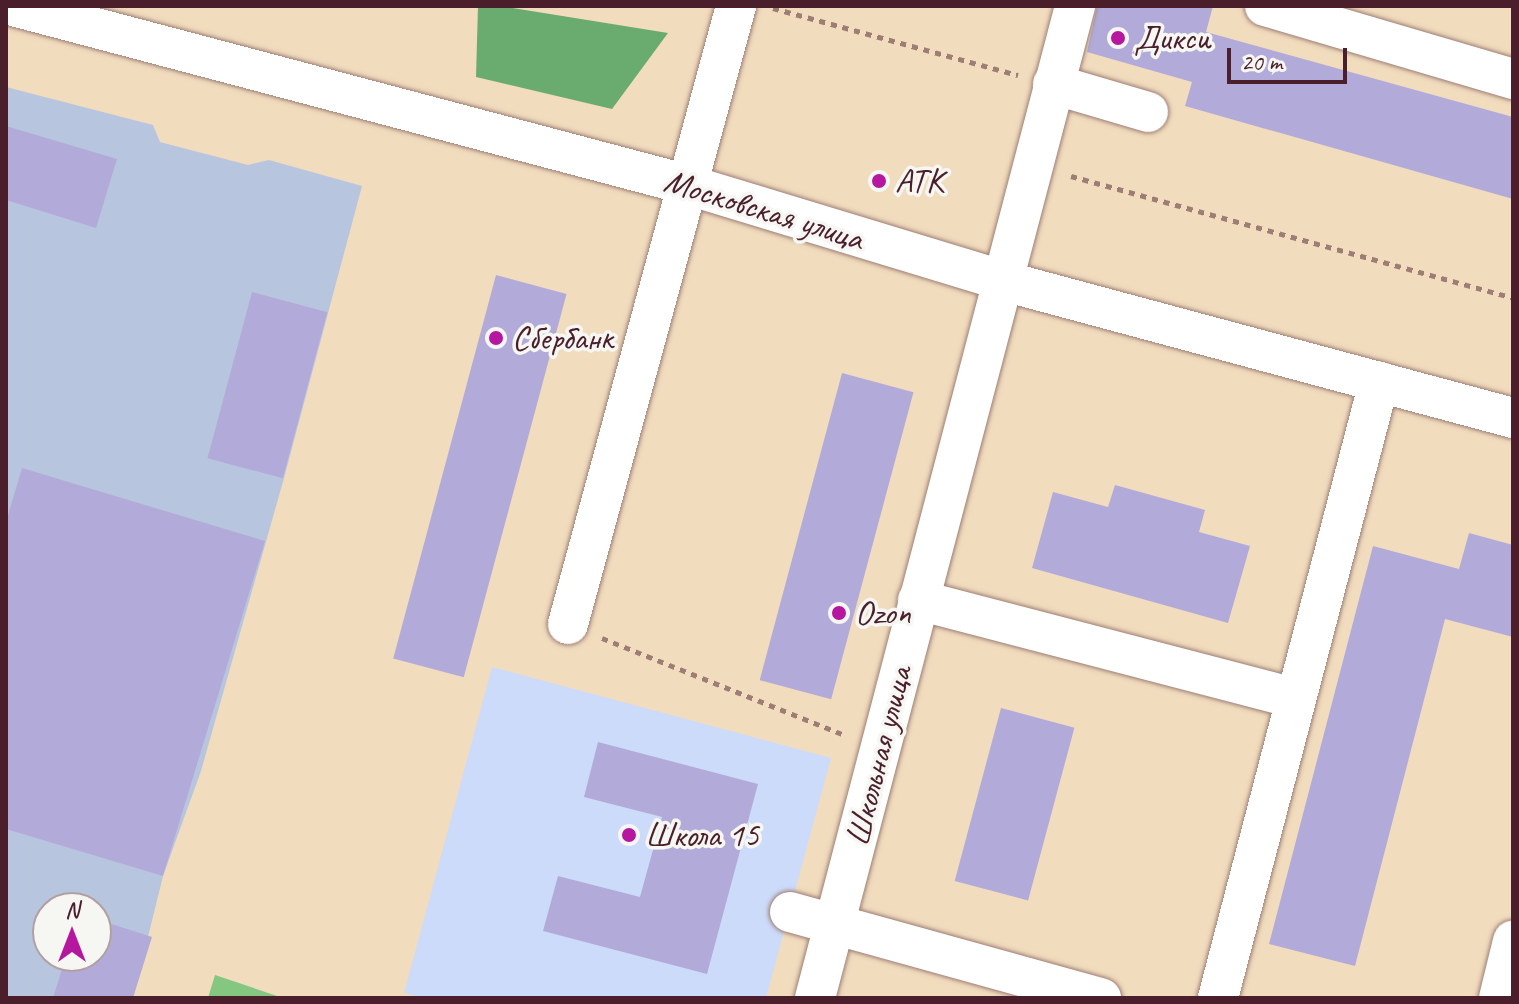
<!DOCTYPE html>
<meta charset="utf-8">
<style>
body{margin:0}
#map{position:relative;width:1519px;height:1004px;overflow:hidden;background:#f1dcbe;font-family:Caveat,sans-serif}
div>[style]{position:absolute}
.built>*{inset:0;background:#ccdbfa}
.industrial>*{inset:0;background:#b8c5de}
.green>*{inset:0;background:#83c781}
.forest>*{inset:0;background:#6aac6f}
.building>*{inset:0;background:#b2abd9;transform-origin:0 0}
.path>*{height:5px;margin-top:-2.5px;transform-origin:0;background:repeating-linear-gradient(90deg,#9e7e74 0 6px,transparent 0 12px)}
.roads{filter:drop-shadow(0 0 2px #9e7e74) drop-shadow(0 0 2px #9e7e74)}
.minor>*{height:40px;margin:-20px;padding:0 20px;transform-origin:20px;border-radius:20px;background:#fff}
.dots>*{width:22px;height:22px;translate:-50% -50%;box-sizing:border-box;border:4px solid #f6f6f2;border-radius:50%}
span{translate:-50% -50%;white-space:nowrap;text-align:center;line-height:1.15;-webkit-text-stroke:7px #f6f6f2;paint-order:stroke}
.poi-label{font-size:34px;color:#4a1f2b}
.left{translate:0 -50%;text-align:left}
.street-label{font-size:34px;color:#4a1f2b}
.frame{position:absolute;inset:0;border:8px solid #4a1f2b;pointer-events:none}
.north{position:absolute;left:32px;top:892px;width:80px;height:80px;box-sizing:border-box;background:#f6f6f2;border:2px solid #b1a0a2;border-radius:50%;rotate:0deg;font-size:22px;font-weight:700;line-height:32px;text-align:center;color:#4a1f2b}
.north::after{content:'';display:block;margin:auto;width:28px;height:36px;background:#b5179e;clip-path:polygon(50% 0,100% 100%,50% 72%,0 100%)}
.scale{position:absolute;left:1227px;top:48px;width:120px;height:36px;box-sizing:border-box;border:4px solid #4a1f2b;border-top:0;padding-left:10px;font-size:24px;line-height:28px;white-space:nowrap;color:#4a1f2b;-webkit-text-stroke:6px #f6f6f2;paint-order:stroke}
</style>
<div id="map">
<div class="built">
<i style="clip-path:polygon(492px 667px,831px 758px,766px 998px,423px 998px,404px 993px)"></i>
</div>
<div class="industrial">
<i style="clip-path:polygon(evenodd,6px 87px,153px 125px,160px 142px,248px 165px,269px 160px,362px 186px,284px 478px,201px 771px,163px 876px,133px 998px,6px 998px,6px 87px,48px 908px,96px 908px,96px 956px,48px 956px,48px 908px)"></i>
</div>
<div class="green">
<i style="clip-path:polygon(215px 975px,283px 998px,208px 998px)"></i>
</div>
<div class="forest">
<i style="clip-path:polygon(478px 6px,500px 6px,668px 33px,612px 109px,476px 77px)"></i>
</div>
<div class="building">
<i style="clip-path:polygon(1097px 6px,1213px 6px,1206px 32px,1513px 117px,1513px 199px,1185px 106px,1192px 82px,1087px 52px)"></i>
<i style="clip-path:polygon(6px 126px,117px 159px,96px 228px,6px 200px)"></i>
<i style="left:496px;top:275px;width:73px;height:397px;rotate:15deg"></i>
<i style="left:252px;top:292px;width:78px;height:172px;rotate:15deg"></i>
<i style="left:842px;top:373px;width:74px;height:318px;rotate:15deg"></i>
<i style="clip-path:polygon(22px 468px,265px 541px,163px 876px,6px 829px,6px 522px)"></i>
<i style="clip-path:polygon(1115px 485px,1205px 510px,1199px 532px,1250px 546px,1228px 623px,1032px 568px,1053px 492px,1108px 507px)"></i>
<i style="clip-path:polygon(1469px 533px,1513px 545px,1513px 637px,1445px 619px,1355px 966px,1269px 944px,1373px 546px,1459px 569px)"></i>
<i style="left:1001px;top:708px;width:76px;height:179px;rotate:15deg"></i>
<i style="clip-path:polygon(598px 742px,758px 784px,707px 974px,543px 931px,558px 876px,640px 897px,662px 817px,584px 797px)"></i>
<i style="clip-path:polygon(96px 919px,152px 937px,133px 998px,53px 998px,66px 956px,96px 956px)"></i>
</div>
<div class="path">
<i style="left:773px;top:8px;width:254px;rotate:15.3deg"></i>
<i style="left:1071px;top:176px;width:459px;rotate:15.4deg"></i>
<i style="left:602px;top:638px;width:262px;rotate:21.8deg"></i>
</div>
<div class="roads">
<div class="minor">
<i style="left:13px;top:6px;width:695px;rotate:14.84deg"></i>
<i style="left:685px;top:184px;width:329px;rotate:16.9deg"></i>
<i style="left:1000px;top:280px;width:531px;rotate:15.06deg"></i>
<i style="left:1265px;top:6px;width:259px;rotate:16.4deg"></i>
<i style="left:1053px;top:84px;width:99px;rotate:16.4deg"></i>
<i style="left:918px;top:600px;width:388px;rotate:14.6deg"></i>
<i style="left:568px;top:624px;width:640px;rotate:-74.79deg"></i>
<i style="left:790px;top:912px;width:323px;rotate:15.5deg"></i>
<i style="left:815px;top:998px;width:1026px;rotate:-75.31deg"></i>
<i style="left:1218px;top:998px;width:637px;rotate:-75.35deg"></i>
<i style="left:1499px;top:998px;width:59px;rotate:-76.2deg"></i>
</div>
</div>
<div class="dots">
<i style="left:1118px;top:38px;background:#b5179e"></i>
<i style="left:879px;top:181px;background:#b5179e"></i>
<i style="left:496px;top:338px;background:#b5179e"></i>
<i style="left:839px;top:613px;background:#b5179e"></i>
<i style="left:629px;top:835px;background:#b5179e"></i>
</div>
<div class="poi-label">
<span class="left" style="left:1134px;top:38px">Дикси</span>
<span class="left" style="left:895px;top:181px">АТК</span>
<span class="left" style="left:512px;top:338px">Сбербанк</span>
<span class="left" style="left:855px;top:613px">Ozon</span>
<span class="left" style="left:645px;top:835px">Школа 15</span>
</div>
<div class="street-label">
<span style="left:764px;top:209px;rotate:17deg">Московская улица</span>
<span style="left:878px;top:756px;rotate:-76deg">Школьная улица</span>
</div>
<div class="frame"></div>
<div class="north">N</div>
<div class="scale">20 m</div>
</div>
